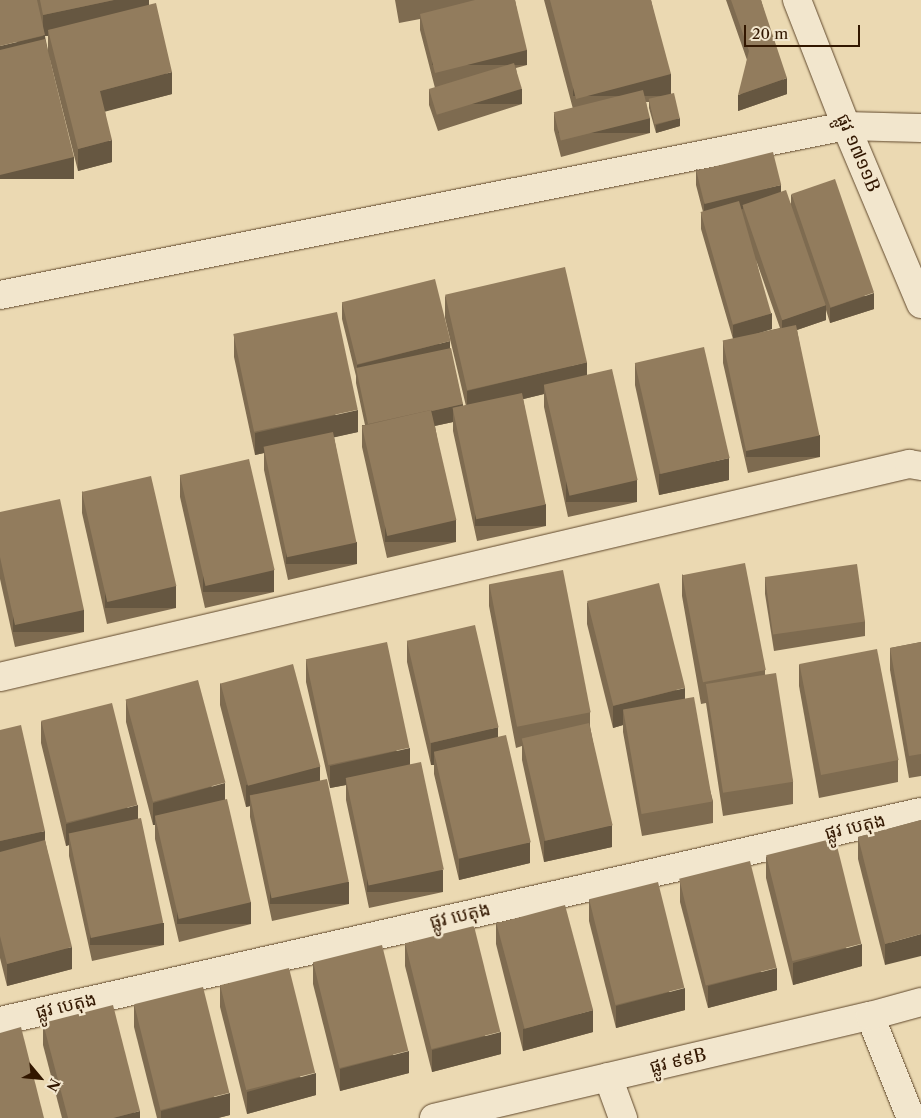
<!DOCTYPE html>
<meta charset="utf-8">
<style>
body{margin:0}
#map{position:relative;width:921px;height:1118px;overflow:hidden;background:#ebd9b2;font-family:"Libre Caslon Text","Noto Sans Khmer",serif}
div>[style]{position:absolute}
.roads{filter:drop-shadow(0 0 1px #60482c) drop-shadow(0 0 1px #60482c)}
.minor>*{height:28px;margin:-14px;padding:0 14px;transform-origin:14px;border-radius:14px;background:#f2e6cd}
.tertiary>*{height:28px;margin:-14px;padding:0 14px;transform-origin:14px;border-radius:14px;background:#f2e6cd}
.wall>*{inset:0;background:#7e6b50}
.shaded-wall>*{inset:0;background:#665741;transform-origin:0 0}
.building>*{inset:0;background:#927c5d;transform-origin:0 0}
span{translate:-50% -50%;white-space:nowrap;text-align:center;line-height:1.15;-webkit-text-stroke:5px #f2e6cd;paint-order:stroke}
.street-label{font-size:18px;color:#321700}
.north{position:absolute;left:15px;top:1053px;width:50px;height:50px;-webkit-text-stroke:4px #f2e6cd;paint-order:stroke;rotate:118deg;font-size:14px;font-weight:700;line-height:20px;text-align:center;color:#321700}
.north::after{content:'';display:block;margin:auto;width:18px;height:22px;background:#321700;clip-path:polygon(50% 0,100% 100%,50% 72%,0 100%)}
.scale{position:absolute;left:744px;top:25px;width:116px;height:22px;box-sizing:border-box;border:2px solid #321700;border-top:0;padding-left:6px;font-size:15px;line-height:18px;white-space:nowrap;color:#321700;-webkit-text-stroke:4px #f2e6cd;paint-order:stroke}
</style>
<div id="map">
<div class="roads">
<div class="minor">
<i style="left:0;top:295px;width:863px;rotate:-11.3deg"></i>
<i style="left:846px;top:126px;width:75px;rotate:1.5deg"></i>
<i style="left:0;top:677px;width:934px;rotate:-13.19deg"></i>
<i style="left:909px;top:464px;width:12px;rotate:9deg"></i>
<i style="left:870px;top:1016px;width:110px;rotate:68.1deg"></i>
<i style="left:0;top:1021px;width:944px;rotate:-12.79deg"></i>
<i style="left:608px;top:1077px;width:44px;rotate:69.9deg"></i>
</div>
<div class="tertiary">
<i style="left:797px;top:0;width:135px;rotate:68.7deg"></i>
<i style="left:846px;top:126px;width:193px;rotate:67.2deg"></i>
<i style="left:434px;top:1118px;width:448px;rotate:-13.2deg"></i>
<i style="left:870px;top:1016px;width:53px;rotate:-15.4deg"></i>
</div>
</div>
<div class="wall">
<i style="clip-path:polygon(0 0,149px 0,149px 5px,172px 94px,105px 111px,112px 162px,78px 171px,48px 52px,48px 36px,45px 36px,74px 179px)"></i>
<i style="clip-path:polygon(395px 0,515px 0,527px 65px,516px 68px,522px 104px,438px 131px,429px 105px,429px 90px,435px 88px,420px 30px,420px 19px,399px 23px)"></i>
<i style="clip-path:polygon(544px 0,651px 0,671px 94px,680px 126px,656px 133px,649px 108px,649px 102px,646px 102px,650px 133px,561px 157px,554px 130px,554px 114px,573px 109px)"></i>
<i style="clip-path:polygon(726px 0,761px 0,787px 94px,738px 111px,747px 60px)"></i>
<i style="clip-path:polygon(evenodd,696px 169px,781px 193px,791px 204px,791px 194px,874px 309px,830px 323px,826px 310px,826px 320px,797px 330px,820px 457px,748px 473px,723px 363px,723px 341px,733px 339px,701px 229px,701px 213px,703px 212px,696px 185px,696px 169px,756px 260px,780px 328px,754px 334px,772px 329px,756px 260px)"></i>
<i style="clip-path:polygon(445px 296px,587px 375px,637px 502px,568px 517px,544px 407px,544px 394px,523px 399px,546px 526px,477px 541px,453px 431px,453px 422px,435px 426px,456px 542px,387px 558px,362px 447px,362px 425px,365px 425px,356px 383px,356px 376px,342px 319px,342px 303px,450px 348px,463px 406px,466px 406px,445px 318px)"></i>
<i style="clip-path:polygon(234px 336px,358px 432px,334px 437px,357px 564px,288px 580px,264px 470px,264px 453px,255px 455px,234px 357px)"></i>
<i style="clip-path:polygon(635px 363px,729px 480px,659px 495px,635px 385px)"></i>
<i style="clip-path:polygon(180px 475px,274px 592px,205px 608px,180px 497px)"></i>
<i style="clip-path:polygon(82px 491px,176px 608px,107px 624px,82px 513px)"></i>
<i style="clip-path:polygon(0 512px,84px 632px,15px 647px,0 579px)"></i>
<i style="clip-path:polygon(682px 574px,765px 670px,765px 674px,793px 782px,793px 804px,723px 816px,706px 703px,701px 704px,682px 596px)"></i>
<i style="clip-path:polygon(765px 578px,865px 621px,865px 636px,774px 651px,765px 594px)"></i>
<i style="clip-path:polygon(489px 584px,590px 712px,590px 726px,612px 847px,544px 862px,522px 760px,522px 746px,516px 748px,489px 606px)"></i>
<i style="clip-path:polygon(587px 602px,685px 699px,713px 801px,713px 823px,642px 836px,623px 732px,623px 725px,613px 728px,587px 624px)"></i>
<i style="clip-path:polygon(407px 641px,498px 737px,530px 863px,459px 880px,434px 774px,434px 765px,431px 765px,407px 662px)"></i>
<i style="clip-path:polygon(921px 642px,921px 776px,909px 778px,890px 670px,890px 648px)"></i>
<i style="clip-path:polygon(306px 660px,410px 764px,443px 892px,369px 908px,346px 800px,346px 785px,330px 788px,306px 682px)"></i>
<i style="clip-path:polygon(799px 664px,898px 760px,898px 782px,819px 798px,799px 686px)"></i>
<i style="clip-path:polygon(220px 683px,320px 780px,349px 904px,272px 921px,250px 817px,250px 806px,246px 807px,220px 705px)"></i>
<i style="clip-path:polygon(126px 700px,225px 800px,251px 924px,179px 942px,155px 839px,155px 825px,153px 825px,126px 722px)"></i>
<i style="clip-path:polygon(41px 721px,138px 818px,164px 945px,92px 961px,69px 856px,69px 845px,66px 846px,41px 743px)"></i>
<i style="clip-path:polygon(0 730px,45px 840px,72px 969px,7px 986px,0 958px)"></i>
<i style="clip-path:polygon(921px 820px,885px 965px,858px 859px,858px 837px)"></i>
<i style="clip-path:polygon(766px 856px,862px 966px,793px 985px,766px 878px)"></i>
<i style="clip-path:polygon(680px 880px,777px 990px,708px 1008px,680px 902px)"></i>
<i style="clip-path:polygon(589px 899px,685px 1010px,616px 1028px,589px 921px)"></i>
<i style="clip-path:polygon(496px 922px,593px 1032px,523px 1051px,496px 944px)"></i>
<i style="clip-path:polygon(405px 944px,501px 1054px,432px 1072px,405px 966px)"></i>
<i style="clip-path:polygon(313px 962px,409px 1073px,340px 1091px,313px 984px)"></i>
<i style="clip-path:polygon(220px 985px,316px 1095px,247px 1114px,220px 1007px)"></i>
<i style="clip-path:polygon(134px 1005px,230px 1115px,218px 1118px,157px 1118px,134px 1027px)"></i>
<i style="clip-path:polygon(43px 1023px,140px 1118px,62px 1118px,43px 1045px)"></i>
</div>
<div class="shaded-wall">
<i style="clip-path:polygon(114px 0,149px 0,149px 14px,48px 30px,48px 36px,45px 36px,45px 57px,0 68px,0 46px,43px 36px,43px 15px)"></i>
<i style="left:527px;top:50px;width:15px;height:95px;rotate:90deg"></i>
<i style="clip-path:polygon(172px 72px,172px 94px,100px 113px,100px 91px)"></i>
<i style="left:671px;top:74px;width:22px;height:98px;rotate:90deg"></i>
<i style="clip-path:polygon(787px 78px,787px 94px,738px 111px,738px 95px)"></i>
<i style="left:522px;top:89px;width:15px;height:88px;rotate:90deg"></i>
<i style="left:650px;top:118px;width:15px;height:92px;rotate:90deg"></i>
<i style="clip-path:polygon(680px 118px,680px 126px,656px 133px,656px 125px)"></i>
<i style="clip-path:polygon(112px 140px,112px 162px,78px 171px,78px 149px)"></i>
<i style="left:74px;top:157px;width:22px;height:76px;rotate:90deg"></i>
<i style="clip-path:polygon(781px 185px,781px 201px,743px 206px,743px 209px,704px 217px,704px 202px)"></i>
<i style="clip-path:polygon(874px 293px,874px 309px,830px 323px,830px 308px)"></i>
<i style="clip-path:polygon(826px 305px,826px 320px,782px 335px,782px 320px)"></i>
<i style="clip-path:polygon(772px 313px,772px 329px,733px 341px,733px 325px)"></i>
<i style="clip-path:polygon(450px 341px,450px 357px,357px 373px,357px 365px)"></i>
<i style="clip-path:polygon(587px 362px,587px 384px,544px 385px,544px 394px,467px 413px,467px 391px)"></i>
<i style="clip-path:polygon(463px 404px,463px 420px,453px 409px,453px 422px,368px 440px,368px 425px)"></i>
<i style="clip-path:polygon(358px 410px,358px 432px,265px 453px,264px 448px,264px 453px,255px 455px,255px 433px)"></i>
<i style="left:820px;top:435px;width:22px;height:74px;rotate:90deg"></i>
<i style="clip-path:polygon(729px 458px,729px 480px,659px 495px,659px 474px)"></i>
<i style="left:637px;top:480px;width:22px;height:71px;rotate:90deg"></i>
<i style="left:546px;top:504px;width:22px;height:71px;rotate:90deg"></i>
<i style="left:456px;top:520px;width:22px;height:71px;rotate:90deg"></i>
<i style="left:357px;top:542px;width:22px;height:71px;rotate:90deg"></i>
<i style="left:274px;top:570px;width:22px;height:71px;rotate:90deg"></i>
<i style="left:176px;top:586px;width:22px;height:71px;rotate:90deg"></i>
<i style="left:84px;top:610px;width:22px;height:71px;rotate:90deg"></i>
<i style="clip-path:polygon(685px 688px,685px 710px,623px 710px,623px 725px,613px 728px,613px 706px)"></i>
<i style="clip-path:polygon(498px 727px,498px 749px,434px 752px,434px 765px,431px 765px,431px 743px)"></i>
<i style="clip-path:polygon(410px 748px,410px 770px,346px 778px,346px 785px,330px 788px,330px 766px)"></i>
<i style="clip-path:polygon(320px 766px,320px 788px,250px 795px,250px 806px,246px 807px,246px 785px)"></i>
<i style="clip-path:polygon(225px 783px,225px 805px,155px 817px,155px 825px,153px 825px,153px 803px)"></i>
<i style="clip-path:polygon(138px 805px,138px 827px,69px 834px,69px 845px,66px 846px,66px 824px)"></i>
<i style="clip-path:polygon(612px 825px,612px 847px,544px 862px,544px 841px)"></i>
<i style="clip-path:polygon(45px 831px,45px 853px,0 863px,0 841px)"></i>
<i style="clip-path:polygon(530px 842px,530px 863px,459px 880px,459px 858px)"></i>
<i style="left:443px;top:870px;width:22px;height:76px;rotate:90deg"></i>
<i style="left:349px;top:882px;width:22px;height:79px;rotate:90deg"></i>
<i style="left:251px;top:902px;width:22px;height:74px;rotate:90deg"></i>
<i style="left:164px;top:923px;width:22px;height:74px;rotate:90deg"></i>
<i style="clip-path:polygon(921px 934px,921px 956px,885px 965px,885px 944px)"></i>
<i style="clip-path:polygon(862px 944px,862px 966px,793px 985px,793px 963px)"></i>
<i style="clip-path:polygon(72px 947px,72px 969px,7px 986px,7px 964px)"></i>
<i style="clip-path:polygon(777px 968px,777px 990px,708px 1008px,708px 986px)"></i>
<i style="clip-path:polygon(685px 988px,685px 1010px,616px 1028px,616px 1006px)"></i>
<i style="clip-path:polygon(593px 1010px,593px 1032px,523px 1051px,523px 1029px)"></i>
<i style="clip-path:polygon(501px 1032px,501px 1054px,432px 1072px,432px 1050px)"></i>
<i style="clip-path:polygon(409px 1051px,409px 1073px,340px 1091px,340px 1069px)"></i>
<i style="clip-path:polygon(316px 1073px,316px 1095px,247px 1114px,247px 1092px)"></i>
<i style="clip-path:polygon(230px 1093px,230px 1115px,218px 1118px,161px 1118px,161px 1111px)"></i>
<i style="clip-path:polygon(140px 1111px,140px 1118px,113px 1118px)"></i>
</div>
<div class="building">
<i style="clip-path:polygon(0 0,37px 0,45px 35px,0 46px)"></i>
<i style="clip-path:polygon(40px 0,114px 0,43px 15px)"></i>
<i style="clip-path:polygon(475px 0,515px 0,527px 50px,435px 73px,420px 14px)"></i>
<i style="clip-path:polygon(550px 0,651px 0,671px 74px,576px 99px)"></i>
<i style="clip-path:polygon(731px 0,761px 0,787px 78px,738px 95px,749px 51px)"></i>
<i style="clip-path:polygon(156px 3px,172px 72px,100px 91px,112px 140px,78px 149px,48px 30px)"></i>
<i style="clip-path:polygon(45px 39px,74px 157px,0 175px,0 50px)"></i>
<i style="left:514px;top:63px;width:27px;height:89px;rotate:73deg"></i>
<i style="left:643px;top:90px;width:29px;height:92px;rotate:76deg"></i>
<i style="left:674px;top:93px;width:26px;height:26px;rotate:77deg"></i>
<i style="left:773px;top:152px;width:34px;height:79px;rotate:76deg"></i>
<i style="left:835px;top:179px;width:120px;height:46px;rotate:71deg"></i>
<i style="left:786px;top:190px;width:122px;height:46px;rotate:71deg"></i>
<i style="left:739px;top:201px;width:117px;height:40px;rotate:74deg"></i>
<i style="left:565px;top:267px;width:98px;height:123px;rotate:77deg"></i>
<i style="left:435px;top:279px;width:64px;height:96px;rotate:76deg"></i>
<i style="left:337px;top:312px;width:100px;height:106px;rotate:78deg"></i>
<i style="left:796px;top:325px;width:113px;height:75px;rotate:78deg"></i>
<i style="left:704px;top:347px;width:114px;height:71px;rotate:77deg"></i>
<i style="clip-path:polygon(451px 348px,463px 404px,432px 411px,431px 410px,368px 424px,356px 368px)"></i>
<i style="left:612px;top:369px;width:114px;height:70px;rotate:77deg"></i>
<i style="left:522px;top:393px;width:114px;height:71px;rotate:78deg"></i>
<i style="left:431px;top:410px;width:113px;height:71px;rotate:77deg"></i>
<i style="left:333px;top:432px;width:113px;height:71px;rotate:78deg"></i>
<i style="left:249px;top:459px;width:114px;height:71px;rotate:77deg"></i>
<i style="left:151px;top:476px;width:113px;height:71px;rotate:77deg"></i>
<i style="clip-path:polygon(60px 499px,84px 610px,15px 625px,0 557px,0 512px)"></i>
<i style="left:745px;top:563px;width:109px;height:64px;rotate:79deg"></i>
<i style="left:857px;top:564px;width:58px;height:93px;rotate:82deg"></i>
<i style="left:563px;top:570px;width:145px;height:75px;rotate:79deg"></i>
<i style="left:659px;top:583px;width:108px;height:74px;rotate:76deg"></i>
<i style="left:475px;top:625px;width:105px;height:70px;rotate:77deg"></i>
<i style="left:387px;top:642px;width:108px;height:83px;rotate:78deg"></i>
<i style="clip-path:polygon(921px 642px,921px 754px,909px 756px,890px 648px)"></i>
<i style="left:877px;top:649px;width:113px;height:79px;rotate:79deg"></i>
<i style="left:293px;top:664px;width:106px;height:75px;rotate:75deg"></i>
<i style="left:776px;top:673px;width:110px;height:71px;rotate:81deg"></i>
<i style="left:198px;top:680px;width:106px;height:75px;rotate:75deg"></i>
<i style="left:694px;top:697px;width:106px;height:72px;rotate:80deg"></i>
<i style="left:112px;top:703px;width:105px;height:73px;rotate:76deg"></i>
<i style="left:589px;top:723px;width:105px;height:69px;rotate:77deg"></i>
<i style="clip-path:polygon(21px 725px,45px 831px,0 841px,0 730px)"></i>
<i style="left:506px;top:735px;width:110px;height:74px;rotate:77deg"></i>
<i style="left:421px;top:762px;width:110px;height:77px;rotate:78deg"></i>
<i style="left:327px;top:779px;width:105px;height:79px;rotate:78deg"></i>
<i style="left:227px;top:799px;width:106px;height:74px;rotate:77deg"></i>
<i style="left:141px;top:818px;width:107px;height:74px;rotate:78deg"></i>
<i style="clip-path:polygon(921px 820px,921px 934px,885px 944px,858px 837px)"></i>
<i style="left:835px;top:838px;width:109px;height:71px;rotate:76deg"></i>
<i style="clip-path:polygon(45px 840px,72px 947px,7px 964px,0 936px,0 852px)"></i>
<i style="left:750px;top:861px;width:110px;height:73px;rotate:76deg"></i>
<i style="left:658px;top:882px;width:109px;height:71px;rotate:76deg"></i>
<i style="left:565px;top:905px;width:109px;height:71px;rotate:75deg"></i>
<i style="left:474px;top:926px;width:109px;height:71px;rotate:76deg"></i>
<i style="left:382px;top:945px;width:109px;height:71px;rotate:76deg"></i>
<i style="left:289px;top:968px;width:108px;height:71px;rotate:76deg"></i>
<i style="left:203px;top:987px;width:109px;height:71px;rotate:76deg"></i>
<i style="clip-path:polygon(113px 1005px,140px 1111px,113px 1118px,68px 1118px,43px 1023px)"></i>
<i style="clip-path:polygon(21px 1027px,44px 1118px,0 1118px,0 1033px)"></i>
</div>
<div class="street-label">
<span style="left:858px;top:153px;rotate:67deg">ផ្លូវ ១៧១១B</span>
<span style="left:855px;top:827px;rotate:-13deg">ផ្លូវ បេតុង</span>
<span style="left:460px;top:916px;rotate:-13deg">ផ្លូវ បេតុង</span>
<span style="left:66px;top:1006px;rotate:-13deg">ផ្លូវ បេតុង</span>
<span style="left:678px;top:1061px;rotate:-13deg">ផ្លូវ ៩៩B</span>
</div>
<div class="north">N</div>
<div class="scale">20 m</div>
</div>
